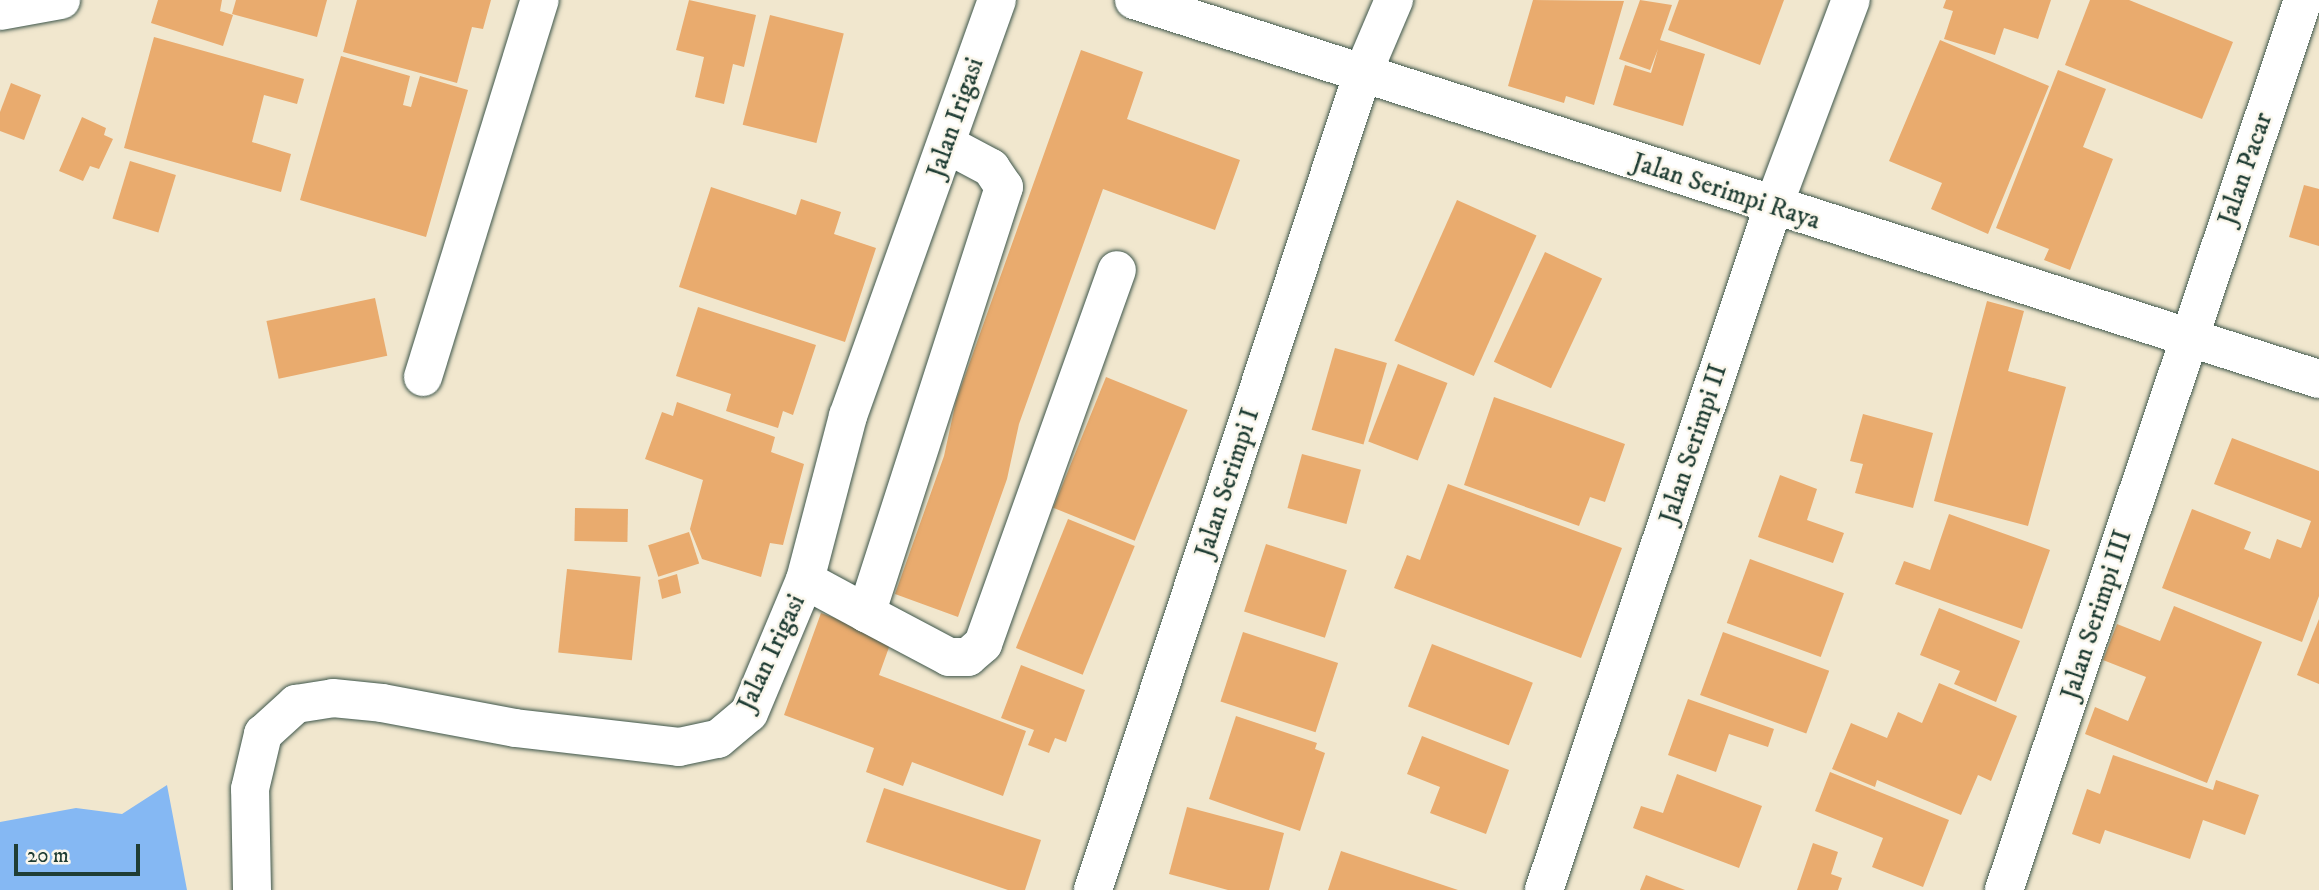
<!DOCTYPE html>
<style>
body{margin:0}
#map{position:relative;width:2319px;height:890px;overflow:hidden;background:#f1e7ce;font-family:"IM FELL DW Pica",serif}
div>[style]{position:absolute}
.water>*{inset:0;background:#85b8f3}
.building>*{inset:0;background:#e9ab6e;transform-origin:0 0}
.roads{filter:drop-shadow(0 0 2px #3e564b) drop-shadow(0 0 2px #3e564b)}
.minor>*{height:38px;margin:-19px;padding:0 19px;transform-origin:19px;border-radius:19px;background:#fff}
span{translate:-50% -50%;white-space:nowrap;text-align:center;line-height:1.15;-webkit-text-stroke:5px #fbf7ec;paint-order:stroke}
.street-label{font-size:26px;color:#1f3d34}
.scale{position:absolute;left:14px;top:844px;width:126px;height:32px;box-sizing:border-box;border:4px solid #1f3d34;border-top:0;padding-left:9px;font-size:21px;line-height:24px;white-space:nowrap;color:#1f3d34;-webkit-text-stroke:5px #fbf7ec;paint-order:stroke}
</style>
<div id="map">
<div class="water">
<i style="clip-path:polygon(167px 785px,187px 890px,0 890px,0 822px,76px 808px,122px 814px)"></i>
</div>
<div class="building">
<i style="clip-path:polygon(158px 0,222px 0,220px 11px,233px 15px,223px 46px,151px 23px)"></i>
<i style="clip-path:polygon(236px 0,327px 0,317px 37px,232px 14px)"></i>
<i style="clip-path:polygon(357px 0,491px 0,483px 29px,472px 27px,457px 83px,343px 52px)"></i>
<i style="clip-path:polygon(689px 0,756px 15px,744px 67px,733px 64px,724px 104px,695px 97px,704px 57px,676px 50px)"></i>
<i style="clip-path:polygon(1533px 0,1624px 1px,1594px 105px,1566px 96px,1564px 103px,1508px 86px)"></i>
<i style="clip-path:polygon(1640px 0,1672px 5px,1660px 40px,1705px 54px,1683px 126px,1613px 105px,1625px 65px,1651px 73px,1658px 49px,1650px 70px,1619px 59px)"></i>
<i style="clip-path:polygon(1679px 0,1784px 0,1760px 65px,1668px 30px)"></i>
<i style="clip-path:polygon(1946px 0,2051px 0,2038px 39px,2004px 28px,1995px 55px,1944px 39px,1953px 11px,1943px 8px)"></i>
<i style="clip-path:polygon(2090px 0,2129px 0,2233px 42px,2202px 119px,2065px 65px)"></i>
<i style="left:770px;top:15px;width:76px;height:113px;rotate:14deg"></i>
<i style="clip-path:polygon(154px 37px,304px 79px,297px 104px,264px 95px,252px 142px,291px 154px,281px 192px,124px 148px)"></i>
<i style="clip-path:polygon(1940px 40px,2049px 86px,1988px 234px,1931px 209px,1942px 183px,1889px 161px)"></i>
<i style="clip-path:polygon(1081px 50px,1143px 72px,1127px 119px,1240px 160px,1215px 230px,1103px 189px,1019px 424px,1007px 479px,958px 617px,895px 594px,944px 456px,956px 401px)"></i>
<i style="clip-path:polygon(341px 56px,410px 76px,403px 105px,411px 107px,420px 76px,468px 90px,426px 237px,300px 200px)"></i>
<i style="clip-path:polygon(2058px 70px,2106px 89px,2083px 147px,2113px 159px,2070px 270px,2044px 260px,2049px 249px,1996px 228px)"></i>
<i style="clip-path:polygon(11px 83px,41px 95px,24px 140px,0 131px,0 112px)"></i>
<i style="clip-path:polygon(82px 117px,106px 128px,104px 135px,113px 139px,99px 169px,90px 166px,83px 181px,59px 171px)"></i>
<i style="left:130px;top:161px;width:48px;height:60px;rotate:17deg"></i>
<i style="clip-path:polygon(2304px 185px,2319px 189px,2319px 246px,2289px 237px)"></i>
<i style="clip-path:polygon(711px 187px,796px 215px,801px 199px,841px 212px,834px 234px,876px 248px,845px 342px,679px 287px)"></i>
<i style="left:1457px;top:200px;width:87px;height:154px;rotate:24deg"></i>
<i style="left:1545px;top:252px;width:63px;height:121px;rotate:25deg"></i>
<i style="left:375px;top:298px;width:59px;height:111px;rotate:78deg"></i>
<i style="clip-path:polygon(1987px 301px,2024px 311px,2008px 371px,2066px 387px,2028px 526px,1934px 501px)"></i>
<i style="clip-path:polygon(698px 307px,816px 345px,793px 415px,783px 411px,778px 428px,726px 411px,731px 394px,676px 376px)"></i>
<i style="left:1335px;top:348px;width:54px;height:85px;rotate:16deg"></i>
<i style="left:1398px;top:364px;width:53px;height:83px;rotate:21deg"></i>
<i style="left:1106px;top:377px;width:88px;height:141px;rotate:22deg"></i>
<i style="clip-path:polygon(1494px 397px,1625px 444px,1605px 502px,1590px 497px,1579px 526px,1464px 485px)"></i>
<i style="clip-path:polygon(677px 402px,775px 437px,771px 452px,804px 464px,783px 545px,770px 543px,761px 577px,702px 559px,690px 529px,703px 480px,645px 459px,662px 412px,673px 416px)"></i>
<i style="clip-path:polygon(1863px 414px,1933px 433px,1913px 508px,1855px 493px,1863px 464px,1850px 461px)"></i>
<i style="clip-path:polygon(2232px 438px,2319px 471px,2319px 596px,2302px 642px,2162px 588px,2192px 509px,2251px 532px,2244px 549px,2270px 559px,2277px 539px,2301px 548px,2311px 521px,2214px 484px)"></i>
<i style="left:1302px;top:454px;width:61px;height:56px;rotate:15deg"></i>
<i style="clip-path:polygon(1780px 475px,1817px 489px,1807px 520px,1844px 533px,1833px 563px,1758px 537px)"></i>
<i style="clip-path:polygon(1448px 484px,1622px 548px,1581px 658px,1394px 588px,1407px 555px,1420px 560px)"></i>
<i style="left:575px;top:508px;width:53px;height:33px;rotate:1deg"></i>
<i style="clip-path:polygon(1949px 514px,2050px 550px,2022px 629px,1895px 584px,1904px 561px,1930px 570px)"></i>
<i style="left:1068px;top:519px;width:72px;height:139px;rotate:22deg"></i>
<i style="left:689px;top:532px;width:33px;height:43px;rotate:72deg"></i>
<i style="left:1266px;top:544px;width:85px;height:71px;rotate:18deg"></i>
<i style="left:1750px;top:559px;width:100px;height:68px;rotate:20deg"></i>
<i style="left:567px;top:569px;width:74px;height:84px;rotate:6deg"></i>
<i style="clip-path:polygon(677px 574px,681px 593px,662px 599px,658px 580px)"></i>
<i style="clip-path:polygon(2174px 606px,2262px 642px,2207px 783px,2085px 734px,2095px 707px,2128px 721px,2146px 677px,2103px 660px,2117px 624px,2160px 641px)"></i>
<i style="clip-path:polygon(1939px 608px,2020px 641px,1996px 702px,1954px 684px,1960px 671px,1920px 655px)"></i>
<i style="clip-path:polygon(821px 613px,892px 639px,879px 675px,1026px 731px,1003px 796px,912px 762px,903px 786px,866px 772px,874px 748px,784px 715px)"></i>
<i style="clip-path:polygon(2319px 619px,2319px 684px,2297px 675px)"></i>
<i style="left:1243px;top:632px;width:100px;height:73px;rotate:18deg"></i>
<i style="left:1723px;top:632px;width:113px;height:67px;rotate:20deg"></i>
<i style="left:1432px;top:644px;width:108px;height:67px;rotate:21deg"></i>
<i style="clip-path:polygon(1021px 665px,1085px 690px,1066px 742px,1055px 738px,1049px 753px,1028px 745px,1034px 730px,1001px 718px)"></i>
<i style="clip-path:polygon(1939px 683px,2017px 716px,1991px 781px,1978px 775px,1961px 815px,1877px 780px,1875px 787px,1832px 769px,1851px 723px,1887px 738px,1898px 712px,1922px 723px)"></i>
<i style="clip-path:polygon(1688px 699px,1774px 729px,1768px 747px,1729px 734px,1716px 772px,1668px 755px)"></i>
<i style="clip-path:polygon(1236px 716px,1317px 743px,1315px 749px,1325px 753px,1300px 831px,1209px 799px)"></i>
<i style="clip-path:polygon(1422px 736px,1509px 770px,1486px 834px,1430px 813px,1440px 787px,1407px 774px)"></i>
<i style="clip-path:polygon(2113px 755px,2213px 790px,2216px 780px,2259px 795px,2245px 835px,2203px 820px,2190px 859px,2105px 830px,2100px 844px,2072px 834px,2087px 789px,2100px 794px)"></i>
<i style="clip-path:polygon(1830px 772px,1949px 820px,1923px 887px,1872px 867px,1883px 838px,1815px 811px)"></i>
<i style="clip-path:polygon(1677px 774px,1762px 806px,1739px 868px,1633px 828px,1641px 806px,1663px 813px)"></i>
<i style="clip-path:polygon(884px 788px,1041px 840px,1025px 890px,1008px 890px,866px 842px)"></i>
<i style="clip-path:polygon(1187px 807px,1284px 833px,1269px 890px,1228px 890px,1169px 874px)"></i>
<i style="clip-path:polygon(1813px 843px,1838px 852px,1831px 874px,1842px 878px,1838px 890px,1797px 890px)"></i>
<i style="clip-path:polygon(1341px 851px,1458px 890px,1328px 890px)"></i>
<i style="clip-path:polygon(1646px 875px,1685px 890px,1640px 890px)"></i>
</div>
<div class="roads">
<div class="minor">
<i style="left:1134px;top:0;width:1244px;rotate:17.74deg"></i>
<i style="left:0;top:11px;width:62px;rotate:-10.2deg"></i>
<i style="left:948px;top:145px;width:49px;rotate:28.1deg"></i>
<i style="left:991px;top:168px;width:23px;rotate:56deg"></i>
<i style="left:1004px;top:187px;width:448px;rotate:107.9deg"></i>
<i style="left:866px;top:613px;width:94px;rotate:27.9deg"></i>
<i style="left:949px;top:657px;width:19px"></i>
<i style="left:968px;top:657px;width:20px;rotate:-41deg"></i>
<i style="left:983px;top:644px;width:397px;rotate:-70.3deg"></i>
<i style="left:423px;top:377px;width:395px;rotate:-72.8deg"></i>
<i style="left:805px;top:580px;width:69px;rotate:28.4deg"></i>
<i style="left:252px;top:890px;width:101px;rotate:-91.1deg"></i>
<i style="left:250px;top:789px;width:57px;rotate:-76.7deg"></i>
<i style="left:263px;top:734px;width:45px;rotate:-42.3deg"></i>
<i style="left:296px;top:704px;width:37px;rotate:-9deg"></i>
<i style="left:333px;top:698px;width:49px;rotate:5.8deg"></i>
<i style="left:382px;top:703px;width:135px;rotate:10.6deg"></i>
<i style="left:515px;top:728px;width:165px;rotate:6.6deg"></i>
<i style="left:679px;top:747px;width:40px;rotate:-12deg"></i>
<i style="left:718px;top:739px;width:40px;rotate:-40deg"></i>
<i style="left:749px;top:713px;width:144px;rotate:-67.2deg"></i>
<i style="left:805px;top:580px;width:170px;rotate:-75.3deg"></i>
<i style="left:848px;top:416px;width:442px;rotate:-70.3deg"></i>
<i style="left:1093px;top:890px;width:858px;rotate:-71.73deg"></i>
<i style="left:1362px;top:75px;width:82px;rotate:-66.9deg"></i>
<i style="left:1544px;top:890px;width:720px;rotate:-71.46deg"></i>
<i style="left:1773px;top:207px;width:221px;rotate:-69.4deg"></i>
<i style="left:2004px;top:890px;width:939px;rotate:-71.43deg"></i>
</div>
</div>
<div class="street-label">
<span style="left:956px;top:118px;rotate:-71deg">Jalan Irigasi</span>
<span style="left:2246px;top:169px;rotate:-71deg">Jalan Pacar</span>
<span style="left:1726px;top:192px;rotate:18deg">Jalan Serimpi Raya</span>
<span style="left:1694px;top:444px;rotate:-72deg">Jalan Serimpi II</span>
<span style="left:1228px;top:483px;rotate:-72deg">Jalan Serimpi I</span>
<span style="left:2097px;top:615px;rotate:-72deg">Jalan Serimpi III</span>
<span style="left:772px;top:653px;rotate:-65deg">Jalan Irigasi</span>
</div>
<div class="scale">20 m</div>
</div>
